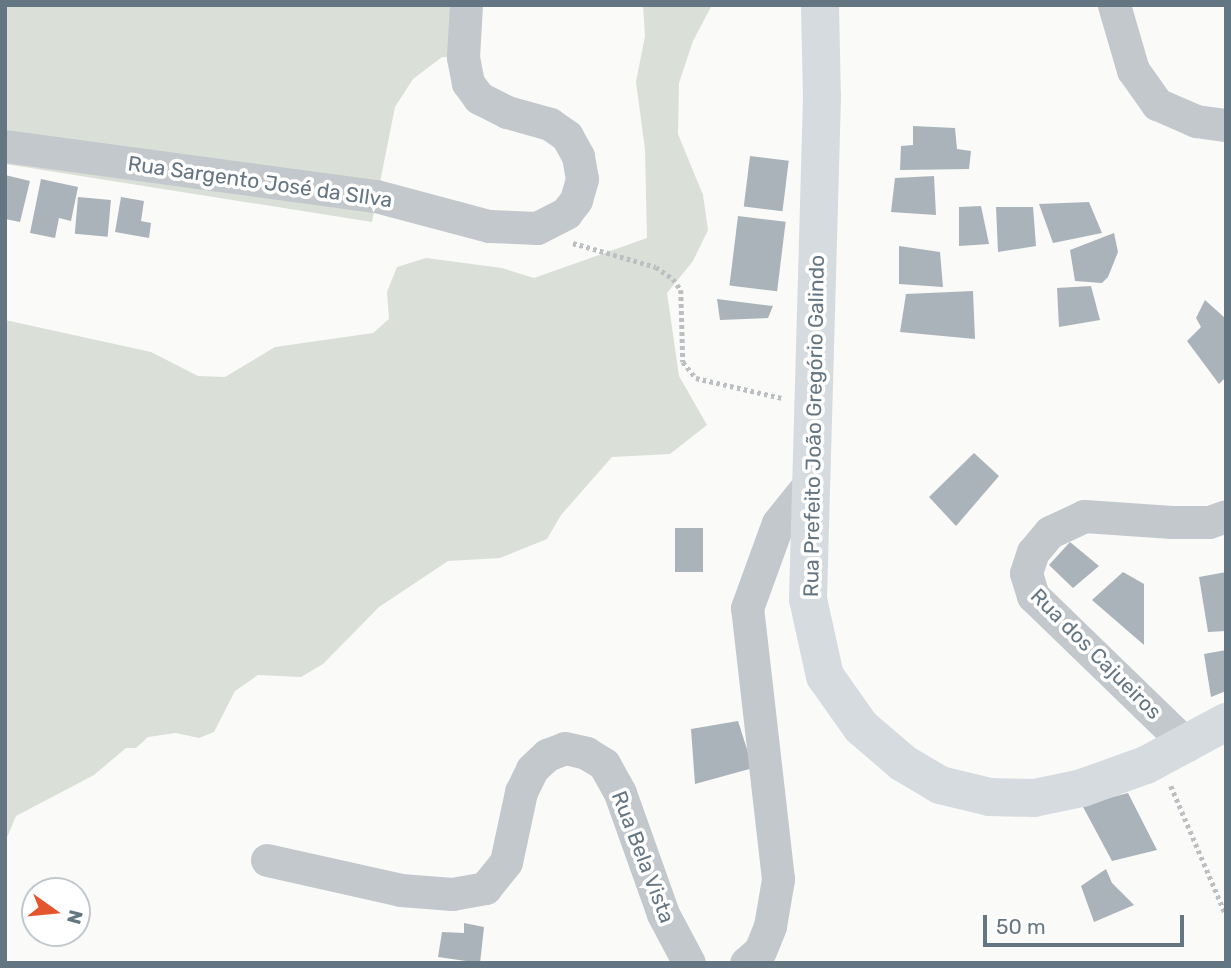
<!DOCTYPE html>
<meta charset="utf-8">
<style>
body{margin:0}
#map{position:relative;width:1231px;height:968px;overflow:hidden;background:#fafaf8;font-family:Rubik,sans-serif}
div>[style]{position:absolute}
.green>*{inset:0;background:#dadfd7}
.building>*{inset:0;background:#aab3b9;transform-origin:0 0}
.path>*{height:4.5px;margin-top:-2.25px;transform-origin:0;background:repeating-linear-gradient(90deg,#bbbfc2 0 3.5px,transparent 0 7px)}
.street>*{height:33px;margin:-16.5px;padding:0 16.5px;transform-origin:16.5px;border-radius:16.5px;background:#c3c8cc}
.secondary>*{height:38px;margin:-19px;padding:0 19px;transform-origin:19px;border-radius:19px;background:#d6dbdf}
span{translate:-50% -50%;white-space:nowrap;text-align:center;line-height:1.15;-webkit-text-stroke:7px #fff;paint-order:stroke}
.street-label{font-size:21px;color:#657683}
.frame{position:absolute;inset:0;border:7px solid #657683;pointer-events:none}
.north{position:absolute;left:21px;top:877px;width:70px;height:70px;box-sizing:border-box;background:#fff;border:2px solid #c1c8cd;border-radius:50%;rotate:105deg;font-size:19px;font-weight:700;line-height:28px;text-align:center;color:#657683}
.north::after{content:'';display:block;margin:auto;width:24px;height:32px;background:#e4572e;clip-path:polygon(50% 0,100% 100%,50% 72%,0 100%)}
.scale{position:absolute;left:983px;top:915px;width:201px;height:32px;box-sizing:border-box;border:4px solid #657683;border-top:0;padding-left:9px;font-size:21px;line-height:24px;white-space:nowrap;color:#657683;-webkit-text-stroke:5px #fff;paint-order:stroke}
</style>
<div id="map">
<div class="green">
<i style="clip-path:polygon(5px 5px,466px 5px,463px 57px,442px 57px,413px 79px,395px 107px,372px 222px,5px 164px)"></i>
<i style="clip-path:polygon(643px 5px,712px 5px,693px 41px,679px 83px,678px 134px,703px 195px,708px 230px,693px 261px,667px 293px,679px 376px,707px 425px,670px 454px,612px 457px,561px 515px,547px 539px,500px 558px,448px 561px,379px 607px,323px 664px,301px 677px,258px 675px,235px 691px,214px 732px,199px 738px,176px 733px,148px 737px,136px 748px,126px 748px,94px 775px,16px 816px,5px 842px,5px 320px,151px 352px,198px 376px,225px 377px,275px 347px,373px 333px,389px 319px,387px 292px,397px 267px,426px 258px,502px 268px,534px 278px,647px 238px,645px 149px,636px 82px,645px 36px)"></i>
</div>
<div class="building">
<i style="clip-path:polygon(913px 126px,955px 128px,957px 149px,971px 151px,969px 169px,900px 170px,901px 146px,913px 145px)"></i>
<i style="left:750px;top:156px;width:39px;height:51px;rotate:7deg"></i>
<i style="clip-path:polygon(5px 175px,30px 181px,20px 222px,5px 219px)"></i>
<i style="clip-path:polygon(934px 176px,936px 215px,891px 212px,895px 178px)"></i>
<i style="clip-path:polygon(41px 179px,78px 187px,71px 221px,59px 218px,55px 238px,30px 233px)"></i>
<i style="left:78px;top:197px;width:33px;height:37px;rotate:5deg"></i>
<i style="clip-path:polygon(121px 197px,144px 201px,141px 221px,151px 223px,149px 238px,115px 232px)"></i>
<i style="clip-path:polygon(1089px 202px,1102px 233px,1053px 243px,1039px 204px)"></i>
<i style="clip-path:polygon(981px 206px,989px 244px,959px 246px,959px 207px)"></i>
<i style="clip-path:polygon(996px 207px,1033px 207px,1036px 246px,998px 252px)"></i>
<i style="left:738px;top:216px;width:48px;height:70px;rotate:7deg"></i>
<i style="clip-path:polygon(1114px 233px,1118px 252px,1108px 277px,1102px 283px,1075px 281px,1070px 250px)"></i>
<i style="clip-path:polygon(899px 246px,940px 252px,943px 287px,899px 284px)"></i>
<i style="clip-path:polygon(1091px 286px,1100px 320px,1059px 327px,1057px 288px)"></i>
<i style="clip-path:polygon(973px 291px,975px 339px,900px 332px,906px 294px)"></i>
<i style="clip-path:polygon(717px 299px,773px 306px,768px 318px,720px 320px)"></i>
<i style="clip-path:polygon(1205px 300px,1225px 318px,1226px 377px,1219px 384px,1187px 341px,1201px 327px,1196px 318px)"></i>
<i style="clip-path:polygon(974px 453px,999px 476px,956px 526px,929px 497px)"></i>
<i style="left:675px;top:528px;width:28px;height:44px"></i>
<i style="clip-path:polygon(1070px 542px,1099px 566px,1073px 588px,1049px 565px)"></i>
<i style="clip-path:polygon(1123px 572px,1144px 584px,1144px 645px,1092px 600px)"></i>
<i style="clip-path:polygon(1226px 572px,1226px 631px,1208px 632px,1199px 577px)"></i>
<i style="clip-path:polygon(1226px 650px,1226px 691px,1211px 697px,1204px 654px)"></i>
<i style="clip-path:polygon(738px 721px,753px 768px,695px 784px,691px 729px)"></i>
<i style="clip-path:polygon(1128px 793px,1157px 850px,1112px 861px,1082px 805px)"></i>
<i style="clip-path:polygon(1106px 869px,1112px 883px,1134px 905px,1094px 922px,1081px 886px)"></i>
<i style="clip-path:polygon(464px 923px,484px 927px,480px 963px,438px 957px,442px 932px,464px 933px)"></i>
</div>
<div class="path">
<i style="left:573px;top:243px;width:86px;rotate:16.1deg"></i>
<i style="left:656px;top:267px;width:21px;rotate:35deg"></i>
<i style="left:673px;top:279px;width:14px;rotate:54deg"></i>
<i style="left:681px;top:290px;width:72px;rotate:88.4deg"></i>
<i style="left:683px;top:362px;width:21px;rotate:51deg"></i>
<i style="left:696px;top:378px;width:88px;rotate:13.1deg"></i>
<i style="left:1171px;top:786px;width:140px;rotate:66.9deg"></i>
</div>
<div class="street">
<i style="left:1114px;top:5px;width:68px;rotate:73.7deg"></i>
<i style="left:1133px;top:70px;width:42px;rotate:54.8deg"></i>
<i style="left:1157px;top:104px;width:43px;rotate:23.6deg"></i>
<i style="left:1196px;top:121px;width:30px;rotate:8deg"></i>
<i style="left:5px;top:146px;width:374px;rotate:7.7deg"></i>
<i style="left:376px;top:196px;width:117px;rotate:14.9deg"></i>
<i style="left:489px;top:226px;width:48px;rotate:2.4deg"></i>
<i style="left:537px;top:228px;width:33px;rotate:-27deg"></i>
<i style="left:566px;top:213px;width:16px;rotate:-52deg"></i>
<i style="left:576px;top:200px;width:22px;rotate:-74deg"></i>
<i style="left:582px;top:179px;width:23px;rotate:-100deg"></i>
<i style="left:578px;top:156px;width:23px;rotate:-119deg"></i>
<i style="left:567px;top:136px;width:21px;rotate:-145deg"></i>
<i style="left:550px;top:124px;width:45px;rotate:-164.4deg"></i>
<i style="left:507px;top:112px;width:31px;rotate:-153deg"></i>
<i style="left:479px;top:98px;width:19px;rotate:-126deg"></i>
<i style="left:468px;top:83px;width:26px;rotate:-101deg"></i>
<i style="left:463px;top:57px;width:52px;rotate:-86.7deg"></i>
<i style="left:1187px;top:745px;width:214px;rotate:-135.9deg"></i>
<i style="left:1033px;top:596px;width:24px;rotate:-107deg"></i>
<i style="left:1026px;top:573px;width:22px;rotate:-72deg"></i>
<i style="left:1033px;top:552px;width:26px;rotate:-50deg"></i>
<i style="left:1050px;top:532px;width:38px;rotate:-25deg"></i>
<i style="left:1084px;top:516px;width:88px;rotate:3.9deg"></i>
<i style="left:1172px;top:522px;width:37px"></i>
<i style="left:1209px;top:522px;width:18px;rotate:-19deg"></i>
<i style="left:267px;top:860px;width:137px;rotate:12.6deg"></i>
<i style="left:401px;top:890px;width:51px;rotate:4.5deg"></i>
<i style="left:452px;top:894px;width:34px;rotate:-10deg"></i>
<i style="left:485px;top:888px;width:33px;rotate:-51deg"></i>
<i style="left:506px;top:862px;width:72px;rotate:-77.9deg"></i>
<i style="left:521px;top:792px;width:25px;rotate:-64deg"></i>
<i style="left:532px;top:769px;width:21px;rotate:-43deg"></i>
<i style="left:547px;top:755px;width:19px;rotate:-21deg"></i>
<i style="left:565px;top:748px;width:22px;rotate:13deg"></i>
<i style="left:586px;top:753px;width:21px;rotate:31deg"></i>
<i style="left:604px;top:764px;width:33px;rotate:61deg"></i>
<i style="left:620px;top:793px;width:128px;rotate:70.4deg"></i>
<i style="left:663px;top:914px;width:55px;rotate:62deg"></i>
<i style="left:746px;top:963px;width:18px;rotate:-41deg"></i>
<i style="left:760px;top:951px;width:27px;rotate:-68deg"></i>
<i style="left:770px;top:926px;width:48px;rotate:-80.3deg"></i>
<i style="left:778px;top:879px;width:273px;rotate:-96.5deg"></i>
<i style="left:747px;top:608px;width:90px;rotate:-70deg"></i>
<i style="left:778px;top:523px;width:51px;rotate:-51.3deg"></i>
</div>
<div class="secondary">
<i style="left:820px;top:5px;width:92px;rotate:88.8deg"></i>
<i style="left:822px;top:97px;width:502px;rotate:91.6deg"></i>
<i style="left:808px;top:599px;width:79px;rotate:77.6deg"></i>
<i style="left:825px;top:676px;width:62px;rotate:54.8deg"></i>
<i style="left:861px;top:727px;width:55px;rotate:40.6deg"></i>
<i style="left:903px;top:763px;width:43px;rotate:30.7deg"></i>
<i style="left:940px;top:785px;width:51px;rotate:13.5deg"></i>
<i style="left:990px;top:797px;width:44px;rotate:1.3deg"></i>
<i style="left:1034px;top:798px;width:49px;rotate:-11.8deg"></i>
<i style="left:1082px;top:788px;width:68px;rotate:-19.8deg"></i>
<i style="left:1146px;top:765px;width:91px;rotate:-28.3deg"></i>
</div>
<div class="street-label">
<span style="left:260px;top:182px;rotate:8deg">Rua Sargento José da SIlva</span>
<span style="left:814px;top:426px;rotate:-89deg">Rua Prefeito João Gregório Galindo</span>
<span style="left:1096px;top:654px;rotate:45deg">Rua dos Cajueiros</span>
<span style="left:643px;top:857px;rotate:69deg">Rua Bela Vista</span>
</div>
<div class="frame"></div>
<div class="north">N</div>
<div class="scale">50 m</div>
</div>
